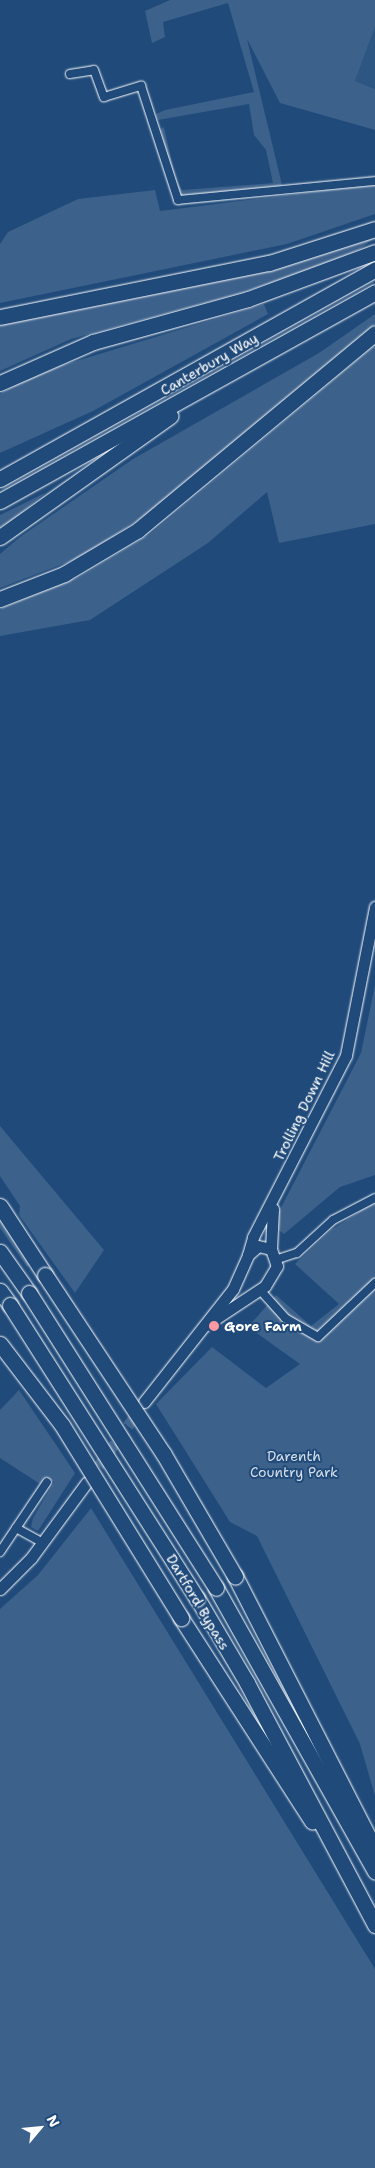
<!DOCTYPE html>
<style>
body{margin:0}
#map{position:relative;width:375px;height:2168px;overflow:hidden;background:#1f4a7a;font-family:"Shantell Sans",sans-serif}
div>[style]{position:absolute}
.built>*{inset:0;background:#2e5683}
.green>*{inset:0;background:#3c618b}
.secondary-tunnel>*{height:11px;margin-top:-5.5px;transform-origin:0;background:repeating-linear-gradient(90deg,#41658e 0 11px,transparent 0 16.5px)}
.roads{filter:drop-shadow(0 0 1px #fff) drop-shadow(0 0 1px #fff)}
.street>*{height:8px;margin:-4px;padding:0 4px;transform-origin:4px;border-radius:4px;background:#1f4a7a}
.secondary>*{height:11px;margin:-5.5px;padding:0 5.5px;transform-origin:5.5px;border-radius:5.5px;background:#1f4a7a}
.highway>*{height:15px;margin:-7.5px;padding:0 7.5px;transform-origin:7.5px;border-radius:7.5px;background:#1f4a7a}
.bridges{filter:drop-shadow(0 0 1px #fff) drop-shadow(0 0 1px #fff)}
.highway-bridge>*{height:15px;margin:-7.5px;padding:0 7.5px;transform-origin:7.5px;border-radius:7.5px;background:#1f4a7a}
.dots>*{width:14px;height:14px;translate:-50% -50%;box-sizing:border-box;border:2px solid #1f4a7a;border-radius:50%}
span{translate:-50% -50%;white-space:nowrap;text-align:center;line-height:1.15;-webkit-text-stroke:4px #1f4a7a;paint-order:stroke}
.street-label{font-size:14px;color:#fff}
.poi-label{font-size:14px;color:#fff;font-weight:700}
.left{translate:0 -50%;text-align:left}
.park-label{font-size:14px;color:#d8dfe8}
.north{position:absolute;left:15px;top:2103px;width:50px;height:50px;-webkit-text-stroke:4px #1f4a7a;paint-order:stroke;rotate:62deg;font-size:14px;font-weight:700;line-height:20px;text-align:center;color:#fff}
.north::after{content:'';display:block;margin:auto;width:18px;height:22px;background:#fff;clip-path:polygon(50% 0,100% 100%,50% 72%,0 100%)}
</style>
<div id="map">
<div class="built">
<i style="clip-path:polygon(375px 27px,375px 89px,355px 81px)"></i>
</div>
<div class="green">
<i style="clip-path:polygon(170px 0,375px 0,375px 27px,355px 81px,375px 89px,375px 130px,280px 103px,247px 39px,283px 189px,180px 196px,159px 130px,164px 127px,176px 181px,182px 190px,273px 183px,266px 150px,254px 135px,249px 104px,158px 120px,156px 114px,165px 110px,254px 92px,228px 3px,163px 22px,165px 37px,152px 43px,145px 11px)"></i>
<i style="clip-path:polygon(375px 184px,375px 214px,287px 244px,0 303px,0 244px,8px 232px,78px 199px,155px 190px,160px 211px)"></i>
<i style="clip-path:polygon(375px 237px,360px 249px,322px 265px,240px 293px,71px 339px,0 371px,0 324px,274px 269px)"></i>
<i style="clip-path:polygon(264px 304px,268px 314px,93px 411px,0 453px,0 394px,40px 372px)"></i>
<i style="clip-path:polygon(375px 314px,375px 324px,144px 516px,81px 557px,0 588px,0 554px,20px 537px,133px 459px,319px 353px)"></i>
<i style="clip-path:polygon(375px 345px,375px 524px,279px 543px,267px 492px,208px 543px,90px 620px,0 636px,0 609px,79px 577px,150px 534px)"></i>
<i style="clip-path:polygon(45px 493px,19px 515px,0 528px,0 515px)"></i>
<i style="clip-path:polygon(375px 985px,375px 1175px,340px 1187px,284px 1234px,272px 1225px,361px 1053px)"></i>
<i style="clip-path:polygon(0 1126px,104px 1250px,75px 1293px,19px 1215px,20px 1206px,0 1176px)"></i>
<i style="clip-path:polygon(375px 1202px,375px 1796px,360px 1744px,257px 1536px,230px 1522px,156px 1404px,212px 1347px,266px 1388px,300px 1364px,248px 1327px,276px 1295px,311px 1326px,339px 1304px,295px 1264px,331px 1230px)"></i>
<i style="clip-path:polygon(0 1220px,30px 1265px,27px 1267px,0 1228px)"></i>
<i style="clip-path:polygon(19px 1390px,75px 1473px,38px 1531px,31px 1527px,33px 1518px,54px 1482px,46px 1477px,40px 1484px,0 1458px,0 1410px)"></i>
<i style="clip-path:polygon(91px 1508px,375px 1969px,375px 2168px,0 2168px,0 1609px,38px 1575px)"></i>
</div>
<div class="secondary-tunnel">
<i style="left:89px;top:1479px;width:87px;rotate:-53.9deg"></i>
</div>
<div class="roads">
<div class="street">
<i style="left:70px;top:74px;width:24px;rotate:-9deg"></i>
<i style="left:94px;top:70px;width:29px;rotate:70deg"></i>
<i style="left:104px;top:97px;width:39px;rotate:-17deg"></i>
<i style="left:141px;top:86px;width:120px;rotate:72deg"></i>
<i style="left:178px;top:200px;width:198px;rotate:-5.5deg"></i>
<i style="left:278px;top:1259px;width:20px;rotate:-18deg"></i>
<i style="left:297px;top:1253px;width:49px;rotate:-42.5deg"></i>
<i style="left:333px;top:1220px;width:47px;rotate:-27.6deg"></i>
<i style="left:261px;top:1291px;width:36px;rotate:48deg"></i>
<i style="left:285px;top:1318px;width:38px;rotate:30deg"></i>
<i style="left:318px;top:1337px;width:79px;rotate:-43.5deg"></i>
<i style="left:16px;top:1528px;width:31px;rotate:29deg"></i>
<i style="left:0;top:1552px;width:84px;rotate:-56.1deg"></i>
</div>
<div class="secondary">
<i style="left:271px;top:1249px;width:40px;rotate:-87.1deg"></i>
<i style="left:248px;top:1255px;width:19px;rotate:-74deg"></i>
<i style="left:253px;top:1237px;width:204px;rotate:-62.9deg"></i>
<i style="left:346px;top:1055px;width:151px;rotate:-78.9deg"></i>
<i style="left:144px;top:1402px;width:144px;rotate:-51.8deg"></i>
<i style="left:233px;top:1289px;width:37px;rotate:-66deg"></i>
<i style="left:248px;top:1255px;width:13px;rotate:-42deg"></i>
<i style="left:258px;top:1246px;width:13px;rotate:13deg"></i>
<i style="left:271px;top:1249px;width:18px;rotate:71deg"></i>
<i style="left:277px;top:1266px;width:23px;rotate:121deg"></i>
<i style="left:265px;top:1286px;width:71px;rotate:146.5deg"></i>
<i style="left:0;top:1589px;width:44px;rotate:-45deg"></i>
<i style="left:31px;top:1558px;width:94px;rotate:-53.6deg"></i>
</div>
<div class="highway">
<i style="left:0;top:317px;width:274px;rotate:-11.4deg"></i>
<i style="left:269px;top:263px;width:111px;rotate:-17.8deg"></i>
<i style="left:0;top:383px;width:102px;rotate:-23.8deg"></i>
<i style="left:93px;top:342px;width:161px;rotate:-15.5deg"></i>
<i style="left:248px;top:299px;width:135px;rotate:-20.3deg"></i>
<i style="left:0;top:479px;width:430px;rotate:-29.2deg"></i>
<i style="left:0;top:501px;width:429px;rotate:-29.1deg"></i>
<i style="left:0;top:537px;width:209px;rotate:-35.4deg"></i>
<i style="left:0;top:599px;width:69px;rotate:-21.3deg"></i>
<i style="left:64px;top:574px;width:86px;rotate:-30.7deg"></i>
<i style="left:138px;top:530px;width:308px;rotate:-39.7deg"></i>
<i style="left:0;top:1206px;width:82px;rotate:56.9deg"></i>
<i style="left:0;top:1252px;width:50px;rotate:54.7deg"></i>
<i style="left:0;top:1291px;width:17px;rotate:54deg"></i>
<i style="left:235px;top:1576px;width:308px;rotate:62.9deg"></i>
<i style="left:216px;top:1588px;width:325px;rotate:60.7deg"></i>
<i style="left:197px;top:1598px;width:99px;rotate:59.5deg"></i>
<i style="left:247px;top:1683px;width:274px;rotate:62.1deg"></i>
<i style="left:181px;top:1618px;width:242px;rotate:57.2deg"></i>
</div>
</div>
<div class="bridges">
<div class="highway-bridge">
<i style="left:45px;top:1275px;width:214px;rotate:56.5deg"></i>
<i style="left:163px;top:1453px;width:143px;rotate:59.7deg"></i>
<i style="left:29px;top:1293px;width:349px;rotate:57.6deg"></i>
<i style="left:10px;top:1305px;width:348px;rotate:57.5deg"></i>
<i style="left:0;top:1344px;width:102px;rotate:52.6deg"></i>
<i style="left:62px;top:1425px;width:227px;rotate:58.3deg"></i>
</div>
</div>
<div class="dots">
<i style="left:214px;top:1326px;background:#ff9aa2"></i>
</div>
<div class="street-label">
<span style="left:209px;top:364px;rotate:-30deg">Canterbury Way</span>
<span style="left:304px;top:1106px;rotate:-64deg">Trolling Down Hill</span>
<span style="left:198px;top:1602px;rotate:59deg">Dartford Bypass</span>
</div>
<div class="poi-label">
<span class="left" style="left:224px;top:1326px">Gore Farm</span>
</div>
<div class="park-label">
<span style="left:294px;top:1464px">Darenth<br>Country Park</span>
</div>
<div class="north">N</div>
</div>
